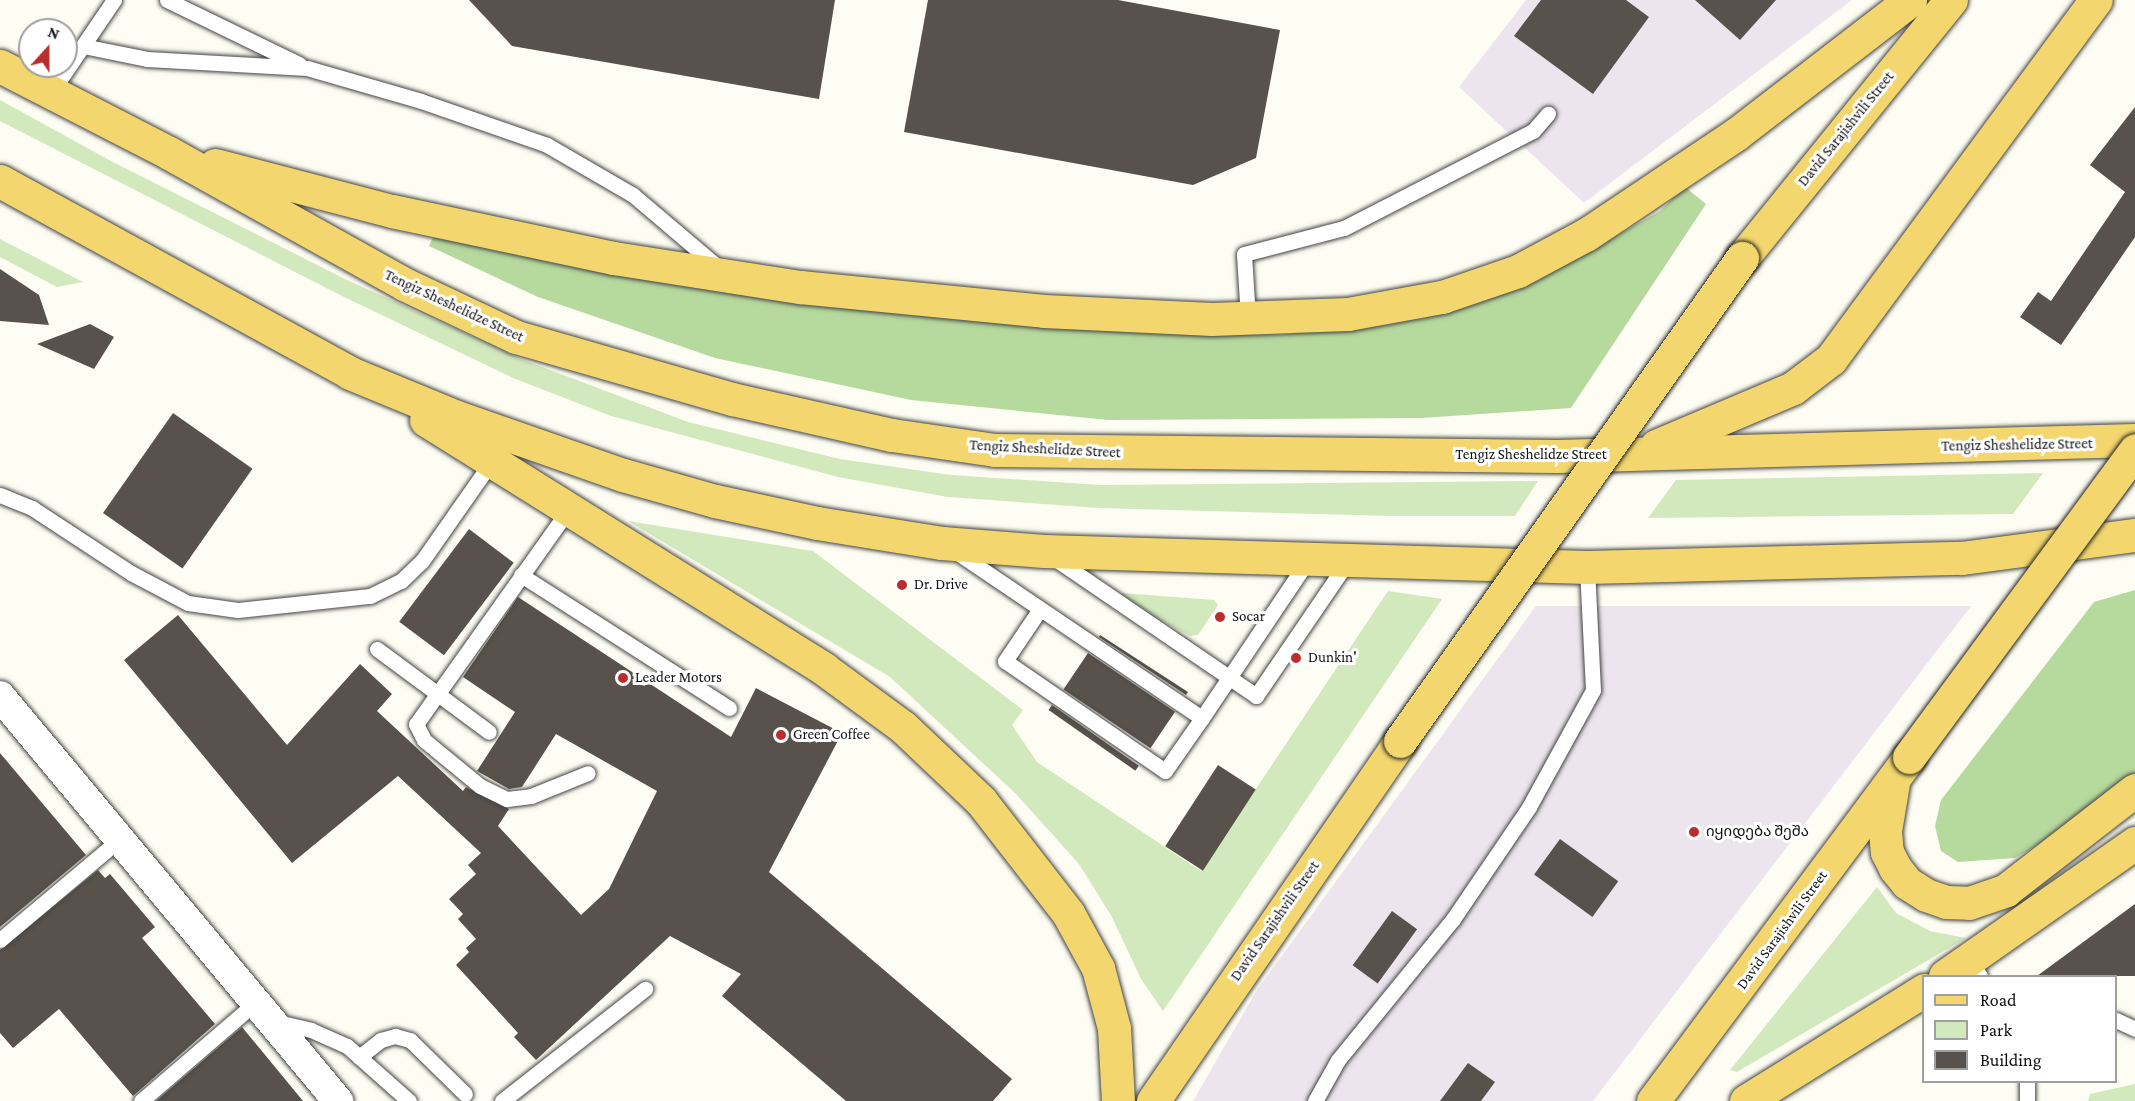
<!DOCTYPE html>
<meta charset="utf-8">
<style>
body{margin:0}
#map{position:relative;width:2135px;height:1101px;overflow:hidden;background:#fefdf3;font-family:"Crimson Pro","Noto Sans Georgian",serif}
div>[style]{position:absolute}
.industrial>*{inset:0;background:#ede5ee}
.green>*{inset:0;background:#d2e8bd}
.forest>*{inset:0;background:#b6d99d}
.building>*{inset:0;background:#58514c;transform-origin:0 0}
.roads{filter:drop-shadow(0 0 2px #434343) drop-shadow(0 0 2px #434343)}
.lane>*{height:15px;margin:-7.5px;padding:0 7.5px;transform-origin:7.5px;border-radius:7.5px;background:#fff}
.street>*{height:30px;margin:-15px;padding:0 15px;transform-origin:15px;border-radius:15px;background:#fff}
.primary>*{height:33px;margin:-16.5px;padding:0 16.5px;transform-origin:16.5px;border-radius:16.5px;background:#f3d76e}
.bridges{filter:drop-shadow(0 0 2px #212121) drop-shadow(0 0 2px #212121)}
.primary-bridge>*{height:33px;margin:-16.5px;padding:0 16.5px;transform-origin:16.5px;border-radius:16.5px;background:#f3d76e}
.dots>*{width:16px;height:16px;translate:-50% -50%;box-sizing:border-box;border:3px solid #fff;border-radius:50%}
span{translate:-50% -50%;white-space:nowrap;text-align:center;line-height:1.15;-webkit-text-stroke:6px #fff;paint-order:stroke}
.street-label{font-size:15px;color:#101010}
.poi-label{font-size:15px;color:#101010}
.left{translate:0 -50%;text-align:left}
.legend{position:absolute;left:1922px;top:975px;width:195px;height:108px;box-sizing:border-box;background:#fff;border:2px solid #9f9f9f;margin:0;padding:8px 10px;list-style:none;font-size:18px;color:#101010}
.legend li{display:flex;align-items:center;gap:12px;height:30px}
.legend b{width:30px;border:2px solid #9f9f9f}
.north{position:absolute;left:18px;top:18px;width:60px;height:60px;box-sizing:border-box;background:#fff;border:2px solid #9f9f9f;border-radius:50%;rotate:21deg;font-size:16px;font-weight:700;line-height:24px;text-align:center;color:#101010}
.north::after{content:'';display:block;margin:auto;width:21px;height:27px;background:#bb2c2f;clip-path:polygon(50% 0,100% 100%,50% 72%,0 100%)}
</style>
<div id="map">
<div class="industrial">
<i style="clip-path:polygon(1526px 0,1852px 0,1584px 203px,1459px 87px)"></i>
<i style="clip-path:polygon(1536px 606px,1971px 606px,1593px 1101px,1193px 1101px,1257px 990px)"></i>
</div>
<div class="green">
<i style="clip-path:polygon(0 100px,111px 161px,347px 280px,521px 359px,688px 422px,840px 459px,951px 475px,1100px 485px,1538px 481px,1515px 516px,1392px 516px,1099px 508px,948px 497px,838px 477px,611px 416px,513px 378px,340px 295px,0 121px)"></i>
<i style="clip-path:polygon(0 239px,83px 282px,57px 287px,0 257px)"></i>
<i style="clip-path:polygon(2043px 473px,2013px 514px,1648px 518px,1676px 480px)"></i>
<i style="clip-path:polygon(628px 521px,813px 551px,1023px 710px,1012px 725px,1037px 762px,1201px 871px,1388px 591px,1442px 599px,1163px 1011px,1141px 979px,1112px 917px,1079px 864px,1015px 793px,890px 677px)"></i>
<i style="clip-path:polygon(1122px 593px,1214px 600px,1218px 605px,1198px 635px,1190px 636px,1123px 600px)"></i>
<i style="clip-path:polygon(1877px 887px,1896px 913px,1930px 931px,1966px 938px,1737px 1072px,1730px 1070px)"></i>
<i style="clip-path:polygon(2135px 1084px,2135px 1101px,2088px 1101px,2090px 1094px)"></i>
</div>
<div class="forest">
<i style="clip-path:polygon(1685px 187px,1706px 204px,1571px 408px,1421px 418px,1108px 420px,911px 400px,715px 358px,538px 297px,429px 246px,437px 229px,1116px 330px,1279px 335px,1421px 319px,1535px 282px,1660px 211px)"></i>
<i style="clip-path:polygon(2135px 590px,2135px 777px,2086px 816px,2015px 858px,1958px 862px,1941px 851px,1935px 826px,1941px 800px,2094px 602px)"></i>
</div>
<div class="building">
<i style="clip-path:polygon(469px 0,835px 0,819px 99px,512px 46px)"></i>
<i style="clip-path:polygon(928px 0,1118px 0,1280px 30px,1256px 158px,1193px 185px,904px 132px)"></i>
<i style="clip-path:polygon(1541px 0,1626px 0,1649px 17px,1593px 94px,1514px 36px)"></i>
<i style="clip-path:polygon(1695px 0,1776px 0,1740px 40px)"></i>
<i style="clip-path:polygon(2135px 107px,2135px 237px,2061px 345px,2020px 317px,2038px 292px,2051px 301px,2125px 192px,2090px 165px)"></i>
<i style="clip-path:polygon(0 269px,39px 295px,49px 325px,0 321px)"></i>
<i style="clip-path:polygon(90px 324px,114px 337px,94px 369px,37px 344px)"></i>
<i style="left:173px;top:413px;width:97px;height:122px;rotate:35deg"></i>
<i style="left:469px;top:529px;width:56px;height:116px;rotate:37deg"></i>
<i style="clip-path:polygon(518px 597px,731px 737px,756px 688px,842px 733px,769px 872px,1012px 1079px,993px 1101px,846px 1101px,722px 996px,741px 974px,670px 936px,536px 1060px,514px 1037px,518px 1033px,456px 965px,469px 952px,466px 948px,476px 939px,458px 919px,463px 914px,449px 899px,476px 874px,468px 865px,481px 853px,398px 776px,292px 863px,124px 660px,178px 615px,287px 745px,360px 664px,392px 694px,377px 711px,463px 791px,466px 787px,509px 809px,498px 826px,581px 915px,609px 889px,657px 791px,556px 734px,522px 787px,509px 789px,477px 771px,515px 712px,463px 677px)"></i>
<i style="clip-path:polygon(1100px 635px,1188px 692px,1186px 695px,1099px 637px)"></i>
<i style="left:1088px;top:653px;width:105px;height:44px;rotate:34deg"></i>
<i style="left:1052px;top:705px;width:106px;height:6px;rotate:35deg"></i>
<i style="clip-path:polygon(0 753px,86px 855px,0 927px)"></i>
<i style="left:1218px;top:765px;width:45px;height:97px;rotate:33deg"></i>
<i style="left:1560px;top:839px;width:72px;height:44px;rotate:36deg"></i>
<i style="clip-path:polygon(98px 870px,105px 878px,110px 874px,155px 927px,142px 938px,215px 1024px,133px 1096px,59px 1009px,13px 1048px,0 1033px,0 950px)"></i>
<i style="clip-path:polygon(2135px 904px,2135px 976px,2037px 976px)"></i>
<i style="left:1392px;top:911px;width:31px;height:67px;rotate:36deg"></i>
<i style="clip-path:polygon(242px 1027px,303px 1101px,156px 1101px)"></i>
<i style="clip-path:polygon(1468px 1063px,1495px 1082px,1481px 1101px,1440px 1101px)"></i>
</div>
<div class="roads">
<div class="lane">
<i style="left:167px;top:0;width:147px;rotate:25.9deg"></i>
<i style="left:83px;top:46px;width:65px;rotate:11.5deg"></i>
<i style="left:147px;top:59px;width:160px;rotate:3.2deg"></i>
<i style="left:307px;top:68px;width:119px;rotate:16.1deg"></i>
<i style="left:421px;top:101px;width:133px;rotate:19.2deg"></i>
<i style="left:547px;top:145px;width:99px;rotate:30.2deg"></i>
<i style="left:633px;top:195px;width:113px;rotate:40.3deg"></i>
<i style="left:50px;top:94px;width:114px;rotate:-55.8deg"></i>
<i style="left:1248px;top:318px;width:64px;rotate:-93.6deg"></i>
<i style="left:1244px;top:254px;width:103px;rotate:-14.6deg"></i>
<i style="left:1344px;top:228px;width:212px;rotate:-27.2deg"></i>
<i style="left:1533px;top:131px;width:23px;rotate:-49deg"></i>
<i style="left:0;top:495px;width:35px;rotate:22deg"></i>
<i style="left:32px;top:508px;width:118px;rotate:33.3deg"></i>
<i style="left:131px;top:573px;width:64px;rotate:27.8deg"></i>
<i style="left:188px;top:603px;width:50px;rotate:8deg"></i>
<i style="left:238px;top:610px;width:133px;rotate:-6.1deg"></i>
<i style="left:370px;top:596px;width:34px;rotate:-26deg"></i>
<i style="left:401px;top:581px;width:29px;rotate:-44deg"></i>
<i style="left:422px;top:561px;width:122px;rotate:-55deg"></i>
<i style="left:569px;top:509px;width:264px;rotate:125.4deg"></i>
<i style="left:416px;top:724px;width:18px;rotate:63deg"></i>
<i style="left:424px;top:740px;width:72px;rotate:39.4deg"></i>
<i style="left:480px;top:786px;width:30px;rotate:26deg"></i>
<i style="left:507px;top:799px;width:24px;rotate:-7deg"></i>
<i style="left:531px;top:796px;width:61px;rotate:-22deg"></i>
<i style="left:955px;top:551px;width:298px;rotate:34.1deg"></i>
<i style="left:1202px;top:718px;width:190px;rotate:-56.1deg"></i>
<i style="left:1054px;top:558px;width:245px;rotate:34.3deg"></i>
<i style="left:1256px;top:696px;width:163px;rotate:-55.7deg"></i>
<i style="left:521px;top:575px;width:247px;rotate:32.6deg"></i>
<i style="left:1040px;top:609px;width:63px;rotate:123.9deg"></i>
<i style="left:1005px;top:661px;width:194px;rotate:34.5deg"></i>
<i style="left:1165px;top:771px;width:65px;rotate:-55.1deg"></i>
<i style="left:377px;top:649px;width:139px;rotate:36.5deg"></i>
<i style="left:0;top:940px;width:157px;rotate:-40.1deg"></i>
<i style="left:1971px;top:961px;width:17px;rotate:59deg"></i>
<i style="left:2116px;top:1020px;width:21px;rotate:25deg"></i>
<i style="left:277px;top:1022px;width:35px;rotate:13deg"></i>
<i style="left:311px;top:1030px;width:39px;rotate:24deg"></i>
<i style="left:347px;top:1046px;width:83px;rotate:41.6deg"></i>
<i style="left:359px;top:1057px;width:28px;rotate:-38deg"></i>
<i style="left:381px;top:1040px;width:15px;rotate:-16deg"></i>
<i style="left:395px;top:1036px;width:16px;rotate:15deg"></i>
<i style="left:410px;top:1040px;width:77px;rotate:44.5deg"></i>
<i style="left:2027px;top:1082px;width:19px;rotate:90deg"></i>
<i style="left:141px;top:1101px;width:152px;rotate:-40.7deg"></i>
<i style="left:502px;top:1101px;width:182px;rotate:-38.1deg"></i>
<i style="left:1315px;top:1101px;width:47px;rotate:-60.7deg"></i>
<i style="left:1338px;top:1060px;width:182px;rotate:-50.8deg"></i>
<i style="left:1453px;top:919px;width:135px;rotate:-55.8deg"></i>
<i style="left:1529px;top:807px;width:133px;rotate:-61.3deg"></i>
<i style="left:1593px;top:690px;width:123px;rotate:-92.8deg"></i>
</div>
<div class="street">
<i style="left:0;top:696px;width:528px;rotate:50.15deg"></i>
</div>
<div class="primary">
<i style="left:0;top:66px;width:190px;rotate:27.2deg"></i>
<i style="left:169px;top:153px;width:269px;rotate:29.1deg"></i>
<i style="left:404px;top:284px;width:124px;rotate:25.3deg"></i>
<i style="left:516px;top:337px;width:225px;rotate:16deg"></i>
<i style="left:732px;top:399px;width:164px;rotate:12.7deg"></i>
<i style="left:892px;top:435px;width:104px;rotate:8.3deg"></i>
<i style="left:995px;top:450px;width:562px;rotate:0.61deg"></i>
<i style="left:1557px;top:456px;width:578px;rotate:-1.59deg"></i>
<i style="left:215px;top:165px;width:183px;rotate:14.6deg"></i>
<i style="left:392px;top:211px;width:227px;rotate:12deg"></i>
<i style="left:614px;top:258px;width:188px;rotate:8.9deg"></i>
<i style="left:800px;top:287px;width:245px;rotate:5.6deg"></i>
<i style="left:1044px;top:311px;width:168px;rotate:2.7deg"></i>
<i style="left:1212px;top:319px;width:136px;rotate:-2.1deg"></i>
<i style="left:1348px;top:314px;width:96px;rotate:-10.3deg"></i>
<i style="left:1442px;top:297px;width:80px;rotate:-18.9deg"></i>
<i style="left:1518px;top:271px;width:78px;rotate:-28.2deg"></i>
<i style="left:1587px;top:234px;width:178px;rotate:-33.8deg"></i>
<i style="left:1735px;top:135px;width:221px;rotate:-37.6deg"></i>
<i style="left:0;top:181px;width:399px;rotate:28.7deg"></i>
<i style="left:350px;top:373px;width:116px;rotate:22.4deg"></i>
<i style="left:457px;top:417px;width:176px;rotate:19.3deg"></i>
<i style="left:623px;top:475px;width:96px;rotate:15.8deg"></i>
<i style="left:715px;top:501px;width:104px;rotate:12.2deg"></i>
<i style="left:817px;top:523px;width:127px;rotate:9.1deg"></i>
<i style="left:942px;top:543px;width:102px;rotate:4.5deg"></i>
<i style="left:1044px;top:551px;width:543px;rotate:1.69deg"></i>
<i style="left:1587px;top:567px;width:375px;rotate:-1.4deg"></i>
<i style="left:1962px;top:558px;width:175px;rotate:-7.6deg"></i>
<i style="left:1742px;top:258px;width:332px;rotate:-51deg"></i>
<i style="left:426px;top:420px;width:469px;rotate:32deg"></i>
<i style="left:824px;top:669px;width:98px;rotate:36.3deg"></i>
<i style="left:903px;top:727px;width:108px;rotate:43.5deg"></i>
<i style="left:981px;top:801px;width:142px;rotate:52.2deg"></i>
<i style="left:1068px;top:913px;width:63px;rotate:61.4deg"></i>
<i style="left:1098px;top:968px;width:62px;rotate:75.1deg"></i>
<i style="left:1114px;top:1028px;width:73px;rotate:86.9deg"></i>
<i style="left:1656px;top:446px;width:149px;rotate:-22.9deg"></i>
<i style="left:1793px;top:388px;width:48px;rotate:-37.3deg"></i>
<i style="left:1831px;top:359px;width:446px;rotate:-53.6deg"></i>
<i style="left:1893px;top:783px;width:49px;rotate:99.5deg"></i>
<i style="left:1885px;top:831px;width:21px;rotate:85deg"></i>
<i style="left:1887px;top:852px;width:18px;rotate:63deg"></i>
<i style="left:1895px;top:868px;width:19px;rotate:51deg"></i>
<i style="left:1907px;top:883px;width:22px;rotate:32deg"></i>
<i style="left:1926px;top:895px;width:21px;rotate:19deg"></i>
<i style="left:1946px;top:902px;width:23px;rotate:2deg"></i>
<i style="left:1969px;top:903px;width:39px;rotate:-19deg"></i>
<i style="left:2006px;top:890px;width:163px;rotate:-37.8deg"></i>
<i style="left:1945px;top:976px;width:232px;rotate:-35deg"></i>
<i style="left:1153px;top:1101px;width:437px;rotate:-55.5deg"></i>
<i style="left:1653px;top:1101px;width:429px;rotate:-53.3deg"></i>
<i style="left:1746px;top:1101px;width:210px;rotate:-31.9deg"></i>
</div>
</div>
<div class="bridges">
<div class="primary-bridge">
<i style="left:1400px;top:741px;width:592px;rotate:-54.7deg"></i>
<i style="left:1909px;top:757px;width:381px;rotate:-53.6deg"></i>
</div>
</div>
<div class="dots">
<i style="left:902px;top:585px;background:#bb2c2f"></i>
<i style="left:1220px;top:617px;background:#bb2c2f"></i>
<i style="left:1296px;top:658px;background:#bb2c2f"></i>
<i style="left:623px;top:678px;background:#bb2c2f"></i>
<i style="left:781px;top:735px;background:#bb2c2f"></i>
<i style="left:1694px;top:832px;background:#bb2c2f"></i>
</div>
<div class="street-label">
<span style="left:1846px;top:129px;rotate:-51deg">David Sarajishvili Street</span>
<span style="left:454px;top:306px;rotate:25deg">Tengiz Sheshelidze Street</span>
<span style="left:2017px;top:445px;rotate:-1deg">Tengiz Sheshelidze Street</span>
<span style="left:1045px;top:449px;rotate:3deg">Tengiz Sheshelidze Street</span>
<span style="left:1531px;top:455px">Tengiz Sheshelidze Street</span>
<span style="left:1275px;top:921px;rotate:-55deg">David Sarajishvili Street</span>
<span style="left:1782px;top:930px;rotate:-54deg">David Sarajishvili Street</span>
</div>
<div class="poi-label">
<span class="left" style="left:914px;top:585px">Dr. Drive</span>
<span class="left" style="left:1232px;top:617px">Socar</span>
<span class="left" style="left:1308px;top:658px">Dunkin'</span>
<span class="left" style="left:635px;top:678px">Leader Motors</span>
<span class="left" style="left:793px;top:735px">Green Coffee</span>
<span class="left" style="left:1706px;top:832px">იყიდება შეშა</span>
</div>
<ul class="legend">
<li><b style="height:8px;background:#f3d76e"></b>Road</li>
<li><b style="height:16px;background:#d2e8bd"></b>Park</li>
<li><b style="height:16px;background:#58514c"></b>Building</li>
</ul>
<div class="north">N</div>
</div>
